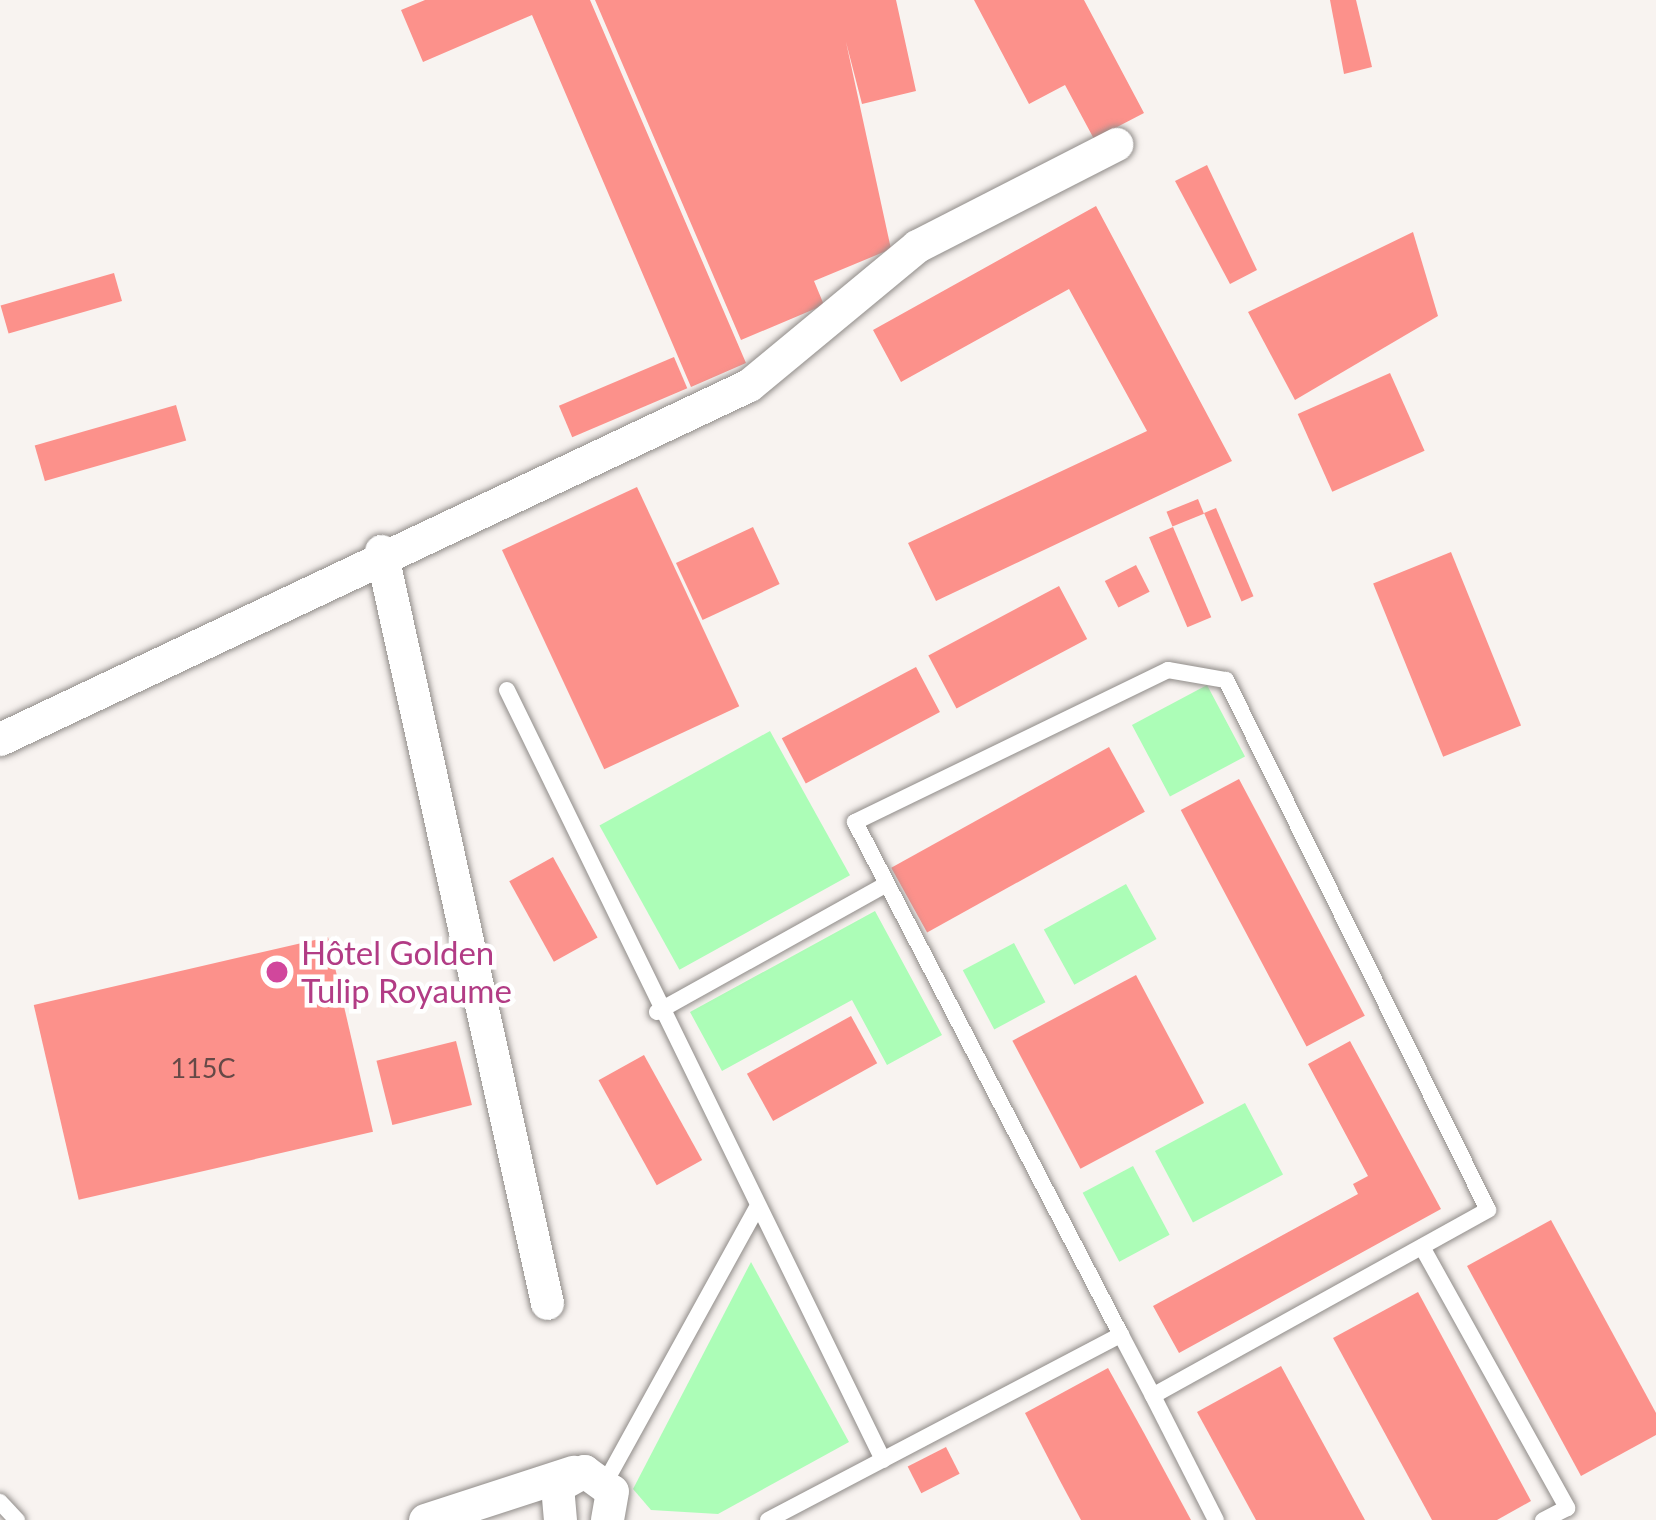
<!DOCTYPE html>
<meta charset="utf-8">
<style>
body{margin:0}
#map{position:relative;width:1656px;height:1520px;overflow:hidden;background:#f8f3f0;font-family:Lato,sans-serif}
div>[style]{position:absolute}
.green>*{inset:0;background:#acfdb7;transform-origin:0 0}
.building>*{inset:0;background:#fc918b;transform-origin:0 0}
.roads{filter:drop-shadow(0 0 3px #908c89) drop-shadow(0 0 3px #908c89)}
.lane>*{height:16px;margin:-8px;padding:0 8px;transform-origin:8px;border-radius:8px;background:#fff}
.street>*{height:33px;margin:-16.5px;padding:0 16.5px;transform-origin:16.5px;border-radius:16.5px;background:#fff}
.dots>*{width:33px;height:33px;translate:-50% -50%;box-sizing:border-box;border:6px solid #fff;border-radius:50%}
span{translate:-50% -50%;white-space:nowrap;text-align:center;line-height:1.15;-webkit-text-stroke:9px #fff;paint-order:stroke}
.number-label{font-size:27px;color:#654947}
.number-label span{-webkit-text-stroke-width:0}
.hotel-label{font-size:33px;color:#b23c85}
.left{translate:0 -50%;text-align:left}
</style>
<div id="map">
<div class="green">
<i style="left:1207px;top:685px;width:81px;height:85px;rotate:62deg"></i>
<i style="left:770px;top:731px;width:165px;height:195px;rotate:61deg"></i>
<i style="left:1126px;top:884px;width:63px;height:94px;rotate:61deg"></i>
<i style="clip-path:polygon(875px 911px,942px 1035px,887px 1065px,852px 1000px,722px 1071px,690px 1012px)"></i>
<i style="left:1014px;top:943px;width:67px;height:58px;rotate:62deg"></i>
<i style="left:1245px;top:1103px;width:81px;height:102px;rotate:62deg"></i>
<i style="left:1133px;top:1166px;width:78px;height:57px;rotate:62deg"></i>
<i style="clip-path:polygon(751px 1262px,849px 1442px,718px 1514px,651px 1510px,633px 1489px)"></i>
</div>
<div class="building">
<i style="clip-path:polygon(425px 0,590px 0,746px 363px,691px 387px,532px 15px,423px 62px,401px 10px)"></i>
<i style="clip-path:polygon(595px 0,896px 0,916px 91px,862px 104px,846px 42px,891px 249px,814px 281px,824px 305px,741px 340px)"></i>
<i style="clip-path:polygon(974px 0,1084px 0,1144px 113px,1094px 139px,1065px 85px,1029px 104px)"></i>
<i style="clip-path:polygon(1330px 0,1356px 0,1372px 67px,1344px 74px)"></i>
<i style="clip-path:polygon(1207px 165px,1257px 270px,1230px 284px,1175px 181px)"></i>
<i style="clip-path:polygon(1096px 206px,1232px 461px,936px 601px,908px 543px,1147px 431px,1069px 289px,901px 382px,873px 330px)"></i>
<i style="clip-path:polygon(1413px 232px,1438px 316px,1295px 400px,1248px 312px)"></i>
<i style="left:114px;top:273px;width:29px;height:118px;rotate:74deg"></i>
<i style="left:674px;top:357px;width:34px;height:125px;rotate:67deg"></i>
<i style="left:1390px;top:373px;width:85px;height:101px;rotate:66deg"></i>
<i style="left:176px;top:405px;width:37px;height:147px;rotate:74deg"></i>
<i style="left:637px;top:487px;width:242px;height:149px;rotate:65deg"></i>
<i style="left:1198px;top:499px;width:16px;height:34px;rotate:68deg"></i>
<i style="left:1216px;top:508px;width:96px;height:13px;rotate:67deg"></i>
<i style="left:753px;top:527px;width:63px;height:85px;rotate:65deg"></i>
<i style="left:1173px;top:527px;width:98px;height:26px;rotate:67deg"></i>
<i style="left:1451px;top:552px;width:187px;height:84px;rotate:68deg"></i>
<i style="left:1136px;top:565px;width:30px;height:35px;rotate:63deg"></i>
<i style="left:1059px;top:586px;width:60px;height:148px;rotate:62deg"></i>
<i style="left:916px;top:667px;width:51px;height:152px;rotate:62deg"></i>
<i style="left:1109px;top:747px;width:74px;height:249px;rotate:61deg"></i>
<i style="left:1239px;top:779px;width:268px;height:66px;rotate:62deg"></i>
<i style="left:553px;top:857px;width:92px;height:50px;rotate:61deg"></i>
<i style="left:328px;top:937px;width:200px;height:302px;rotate:77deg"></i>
<i style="left:1136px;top:975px;width:145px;height:140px;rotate:62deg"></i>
<i style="left:851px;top:1016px;width:54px;height:119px;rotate:61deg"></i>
<i style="left:456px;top:1041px;width:66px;height:82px;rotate:76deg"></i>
<i style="clip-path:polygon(1350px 1041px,1441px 1209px,1179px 1353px,1153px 1306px,1358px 1194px,1353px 1184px,1368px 1176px,1308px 1064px)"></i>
<i style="left:644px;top:1055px;width:120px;height:52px;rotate:61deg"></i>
<i style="clip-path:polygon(1551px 1220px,1656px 1413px,1656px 1435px,1581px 1476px,1467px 1266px)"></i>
<i style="clip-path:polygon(1418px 1292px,1531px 1501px,1497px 1520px,1432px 1520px,1333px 1338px)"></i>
<i style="clip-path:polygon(1281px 1366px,1365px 1520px,1256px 1520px,1197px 1412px)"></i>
<i style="clip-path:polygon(1108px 1368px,1144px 1433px,1191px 1520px,1081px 1520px,1059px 1479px,1025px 1413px)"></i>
<i style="left:946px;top:1447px;width:30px;height:43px;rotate:63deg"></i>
</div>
<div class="roads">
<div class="lane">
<i style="left:507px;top:690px;width:857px;rotate:63.97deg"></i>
<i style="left:657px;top:1012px;width:263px;rotate:-29.1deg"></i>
<i style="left:1422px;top:1247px;width:299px;rotate:60.9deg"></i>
<i style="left:1567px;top:1508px;width:27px;rotate:153deg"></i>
<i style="left:1121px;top:1335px;width:69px;rotate:62.3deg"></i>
<i style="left:606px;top:1481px;width:311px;rotate:-61.1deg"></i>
<i style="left:0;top:1502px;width:25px;rotate:47deg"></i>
<i style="left:768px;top:1520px;width:399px;rotate:-27.7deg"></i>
<i style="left:1121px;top:1335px;width:578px;rotate:-117.41deg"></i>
<i style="left:855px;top:822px;width:348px;rotate:-25.9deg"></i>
<i style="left:1168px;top:670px;width:59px;rotate:9.8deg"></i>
<i style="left:1226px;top:680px;width:591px;rotate:63.69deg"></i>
<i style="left:1488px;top:1210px;width:383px;rotate:151deg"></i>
<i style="left:1153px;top:1396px;width:139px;rotate:63.1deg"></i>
</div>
<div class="street">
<i style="left:381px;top:551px;width:770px;rotate:77.55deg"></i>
<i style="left:0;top:739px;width:828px;rotate:-25.3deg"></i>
<i style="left:749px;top:385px;width:218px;rotate:-39.6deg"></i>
<i style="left:917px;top:246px;width:224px;rotate:-27.1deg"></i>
<i style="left:425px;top:1520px;width:156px;rotate:-18deg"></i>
<i style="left:560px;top:1520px;width:34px;rotate:-95deg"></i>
<i style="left:557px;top:1486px;width:31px;rotate:-29deg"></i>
<i style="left:584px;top:1471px;width:34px;rotate:36deg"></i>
<i style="left:612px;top:1491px;width:29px;rotate:100deg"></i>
</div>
</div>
<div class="dots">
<i style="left:277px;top:972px;background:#d1479c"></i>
</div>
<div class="number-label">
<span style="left:203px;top:1068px">115C</span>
</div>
<div class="hotel-label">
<span class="left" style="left:301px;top:972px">Hôtel Golden<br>Tulip Royaume</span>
</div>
</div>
